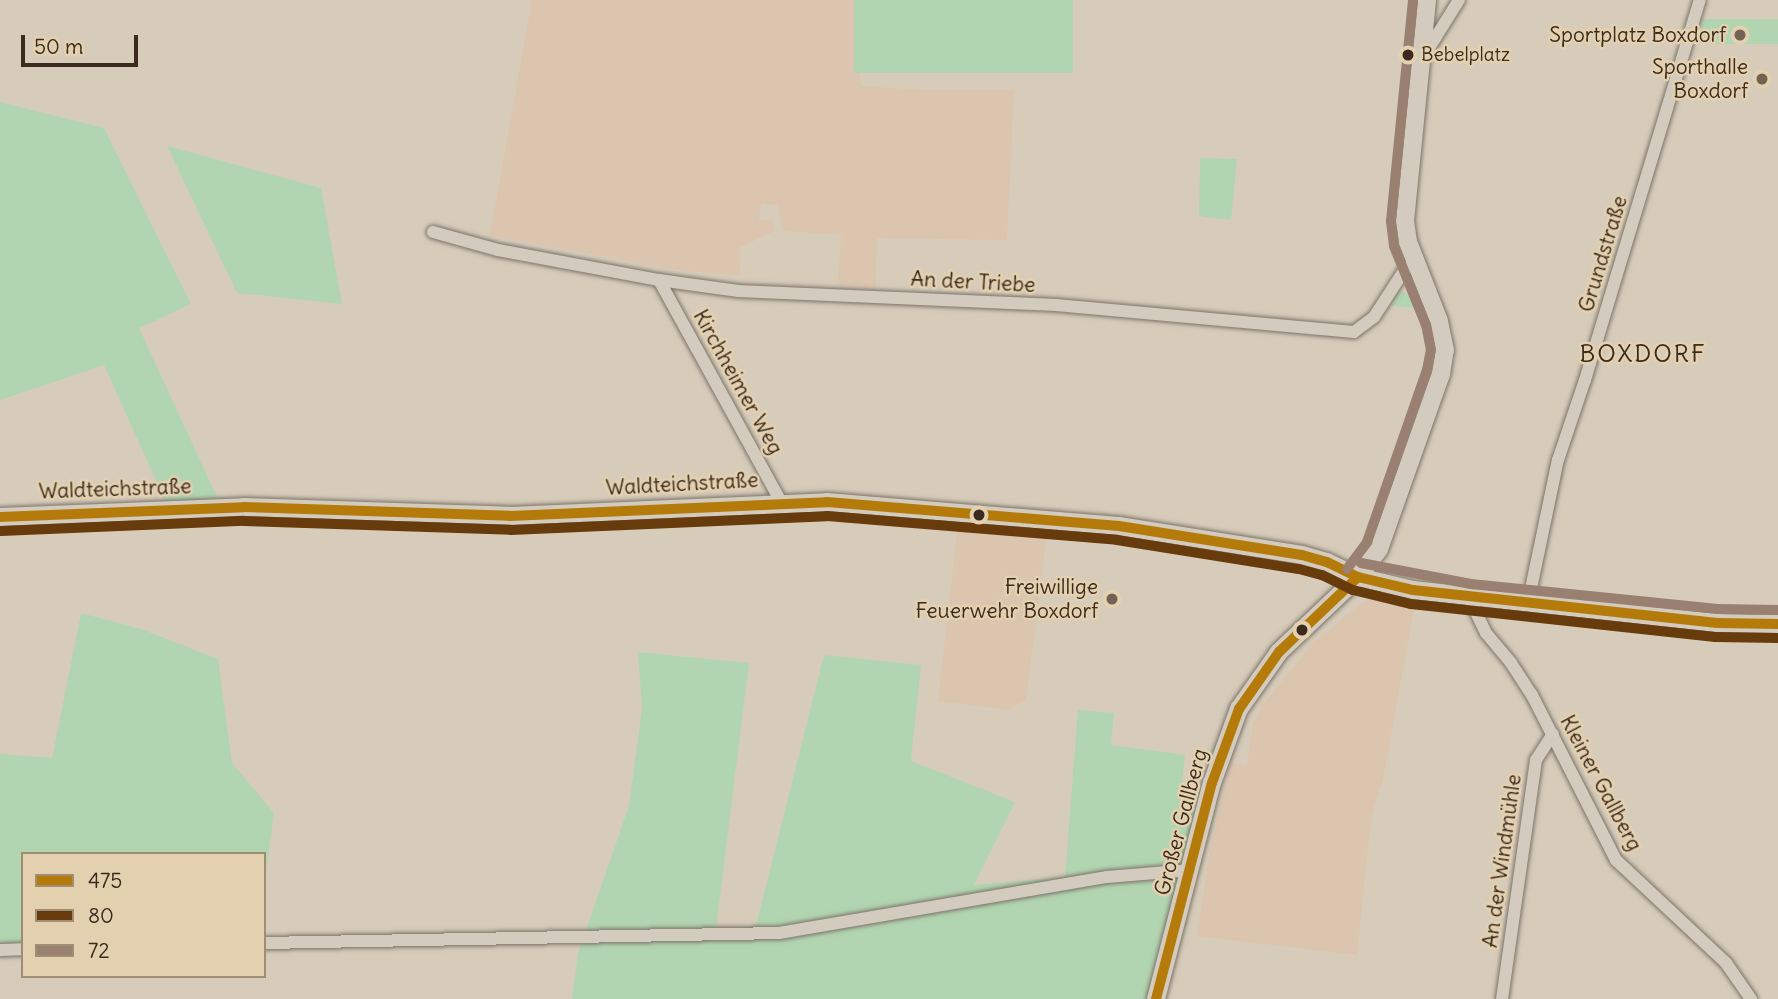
<!DOCTYPE html>
<meta charset="utf-8">
<style>
body{margin:0}
#map{position:relative;width:1778px;height:999px;overflow:hidden;background:#d7ccba;font-family:Delius,sans-serif}
div>[style]{position:absolute}
.built>*{inset:0;background:#dbc5af}
.green>*{inset:0;background:#b2d5b1;transform-origin:0 0}
.roads{filter:drop-shadow(0 0 2px #7c7469) drop-shadow(0 0 2px #7c7469)}
.street>*{height:12px;margin:-6px;padding:0 6px;transform-origin:6px;border-radius:6px;background:#d3cbbe}
.secondary>*{height:18px;margin:-9px;padding:0 9px;transform-origin:9px;border-radius:9px;background:#d3cbbe}
.bus-1>*{height:10px;margin:-5px;padding:0 5px;transform-origin:5px;border-radius:5px;background:#b57b0a}
.bus-2>*{height:10px;margin:-5px;padding:0 5px;transform-origin:5px;border-radius:5px;background:#683b0c}
.bus-3>*{height:10px;margin:-5px;padding:0 5px;transform-origin:5px;border-radius:5px;background:#9a8071}
.dots>*{width:19px;height:19px;translate:-50% -50%;box-sizing:border-box;border:4px solid #e3d0ae;border-radius:50%}
span{translate:-50% -50%;white-space:nowrap;text-align:center;line-height:1.15;-webkit-text-stroke:5px #e3d0ae;paint-order:stroke}
.bus-label{font-size:19px;color:#3b2a1e}
.left{translate:0 -50%;text-align:left}
.poi-label{font-size:21px;color:#3b2a1e}
.right{translate:-100% -50%;text-align:right}
.street-label{font-size:21px;color:#3b2a1e}
.quarter-label{font-size:24px;color:#3b2a1e;letter-spacing:2px}
.legend{position:absolute;left:21px;top:852px;width:245px;height:126px;box-sizing:border-box;background:#e3d0ae;border:2px solid #a08e74;margin:0;padding:9px 12px;list-style:none;font-size:21px;color:#3b2a1e}
.legend li{display:flex;align-items:center;gap:14px;height:35px}
.legend b{width:35px;border:2px solid #a08e74}
.scale{position:absolute;left:21px;top:35px;width:117px;height:32px;box-sizing:border-box;border:4px solid #3b2a1e;border-top:0;padding-left:9px;font-size:21px;line-height:24px;white-space:nowrap;color:#3b2a1e;-webkit-text-stroke:5px #e3d0ae;paint-order:stroke}
</style>
<div id="map">
<div class="built">
<i style="clip-path:polygon(532px 0,854px 0,861px 86px,922px 90px,1014px 90px,1007px 240px,877px 238px,876px 290px,838px 285px,841px 235px,783px 231px,778px 205px,761px 204px,759px 220px,773px 219px,774px 231px,739px 248px,740px 276px,670px 269px,490px 235px)"></i>
<i style="clip-path:polygon(958px 525px,1047px 531px,1026px 699px,1008px 710px,938px 701px)"></i>
<i style="clip-path:polygon(1376px 597px,1415px 603px,1383px 779px,1371px 818px,1357px 955px,1197px 936px,1209px 857px,1230px 763px,1247px 765px,1252px 727px,1262px 705px,1314px 642px,1360px 604px)"></i>
</div>
<div class="green">
<i style="left:854px;top:0;width:219px;height:73px"></i>
<i style="left:1778px;top:19px;width:25px;height:76px;rotate:90deg"></i>
<i style="clip-path:polygon(0 102px,104px 128px,191px 304px,139px 328px,218px 499px,166px 503px,104px 365px,0 400px)"></i>
<i style="clip-path:polygon(167px 146px,321px 188px,342px 304px,237px 293px)"></i>
<i style="clip-path:polygon(1200px 158px,1237px 159px,1231px 220px,1199px 216px)"></i>
<i style="clip-path:polygon(1404px 292px,1416px 298px,1420px 308px,1391px 306px,1397px 294px)"></i>
<i style="clip-path:polygon(81px 613px,141px 629px,218px 659px,232px 763px,274px 813px,264px 886px,264px 854px,23px 854px,23px 953px,0 955px,0 754px,52px 758px)"></i>
<i style="clip-path:polygon(638px 652px,749px 663px,716px 929px,756px 926px,824px 655px,921px 665px,911px 761px,1015px 802px,974px 885px,1065px 877px,1078px 710px,1114px 713px,1111px 745px,1185px 755px,1181px 793px,1200px 796px,1185px 863px,1074px 876px,1181px 876px,1147px 999px,572px 999px,578px 953px,629px 806px,642px 709px)"></i>
</div>
<div class="roads">
<div class="street">
<i style="left:1424px;top:56px;width:66px;rotate:-58deg"></i>
<i style="left:433px;top:232px;width:67px;rotate:15.5deg"></i>
<i style="left:498px;top:250px;width:164px;rotate:10.6deg"></i>
<i style="left:659px;top:280px;width:80px;rotate:7.9deg"></i>
<i style="left:738px;top:291px;width:318px;rotate:2.5deg"></i>
<i style="left:1056px;top:305px;width:299px;rotate:5.2deg"></i>
<i style="left:1354px;top:332px;width:25px;rotate:-37deg"></i>
<i style="left:1374px;top:317px;width:57px;rotate:-57.1deg"></i>
<i style="left:1405px;top:269px;width:13px;rotate:-29deg"></i>
<i style="left:659px;top:280px;width:253px;rotate:61.2deg"></i>
<i style="left:1469px;top:598px;width:39px;rotate:64deg"></i>
<i style="left:1486px;top:633px;width:39px;rotate:50deg"></i>
<i style="left:1511px;top:663px;width:38px;rotate:57deg"></i>
<i style="left:1532px;top:695px;width:185px;rotate:63deg"></i>
<i style="left:1616px;top:860px;width:151px;rotate:43.1deg"></i>
<i style="left:1726px;top:963px;width:44px;rotate:55.2deg"></i>
<i style="left:1528px;top:603px;width:146px;rotate:-78.2deg"></i>
<i style="left:1558px;top:460px;width:84px;rotate:-71.4deg"></i>
<i style="left:1585px;top:380px;width:397px;rotate:-73.2deg"></i>
<i style="left:264px;top:943px;width:515px;rotate:-1.11deg"></i>
<i style="left:779px;top:933px;width:333px;rotate:-9.7deg"></i>
<i style="left:1107px;top:877px;width:85px;rotate:-4.7deg"></i>
<i style="left:0;top:950px;width:23px;rotate:-2deg"></i>
<i style="left:1502px;top:999px;width:241px;rotate:-81.9deg"></i>
<i style="left:1536px;top:760px;width:31px;rotate:-57deg"></i>
</div>
<div class="secondary">
<i style="left:0;top:517px;width:244px;rotate:-2.3deg"></i>
<i style="left:244px;top:507px;width:266px;rotate:1.9deg"></i>
<i style="left:510px;top:516px;width:317px;rotate:-2.5deg"></i>
<i style="left:827px;top:502px;width:293px;rotate:4.7deg"></i>
<i style="left:1119px;top:526px;width:185px;rotate:9deg"></i>
<i style="left:1302px;top:555px;width:26px;rotate:16deg"></i>
<i style="left:1327px;top:562px;width:34px;rotate:26deg"></i>
<i style="left:1358px;top:577px;width:57px;rotate:13.3deg"></i>
<i style="left:1413px;top:590px;width:306px;rotate:6.2deg"></i>
<i style="left:1717px;top:623px;width:61px;rotate:0.9deg"></i>
<i style="left:1156px;top:999px;width:223px;rotate:-75.5deg"></i>
<i style="left:1212px;top:783px;width:79px;rotate:-70deg"></i>
<i style="left:1239px;top:709px;width:70px;rotate:-54.9deg"></i>
<i style="left:1279px;top:652px;width:109px;rotate:-43.5deg"></i>
<i style="left:1358px;top:577px;width:35px;rotate:-53deg"></i>
<i style="left:1379px;top:549px;width:186px;rotate:-70.5deg"></i>
<i style="left:1441px;top:374px;width:24px;rotate:-81deg"></i>
<i style="left:1445px;top:350px;width:30px;rotate:-102deg"></i>
<i style="left:1439px;top:321px;width:85px;rotate:-111.4deg"></i>
<i style="left:1408px;top:242px;width:21px;rotate:-98deg"></i>
<i style="left:1405px;top:221px;width:222px;rotate:-84.3deg"></i>
</div>
</div>
<div class="bus-1">
<i style="left:0;top:517px;width:244px;rotate:-2.3deg"></i>
<i style="left:244px;top:507px;width:266px;rotate:1.9deg"></i>
<i style="left:510px;top:516px;width:317px;rotate:-2.5deg"></i>
<i style="left:827px;top:502px;width:293px;rotate:4.7deg"></i>
<i style="left:1119px;top:526px;width:185px;rotate:9deg"></i>
<i style="left:1302px;top:555px;width:26px;rotate:16deg"></i>
<i style="left:1327px;top:562px;width:34px;rotate:26deg"></i>
<i style="left:1358px;top:577px;width:57px;rotate:13.3deg"></i>
<i style="left:1413px;top:590px;width:306px;rotate:6.2deg"></i>
<i style="left:1717px;top:623px;width:61px;rotate:0.9deg"></i>
<i style="left:1156px;top:999px;width:223px;rotate:-75.5deg"></i>
<i style="left:1212px;top:783px;width:79px;rotate:-70deg"></i>
<i style="left:1239px;top:709px;width:70px;rotate:-54.9deg"></i>
<i style="left:1279px;top:652px;width:109px;rotate:-43.5deg"></i>
</div>
<div class="bus-2">
<i style="left:1px;top:531px;width:243px;rotate:-2.4deg"></i>
<i style="left:244px;top:521px;width:267px;rotate:1.9deg"></i>
<i style="left:511px;top:530px;width:316px;rotate:-2.5deg"></i>
<i style="left:827px;top:516px;width:291px;rotate:4.7deg"></i>
<i style="left:1117px;top:540px;width:184px;rotate:9.1deg"></i>
<i style="left:1299px;top:569px;width:24px;rotate:15deg"></i>
<i style="left:1322px;top:575px;width:34px;rotate:26deg"></i>
<i style="left:1353px;top:590px;width:60px;rotate:13.6deg"></i>
<i style="left:1411px;top:604px;width:306px;rotate:6.2deg"></i>
<i style="left:1715px;top:637px;width:63px;rotate:0.9deg"></i>
</div>
<div class="bus-3">
<i style="left:1361px;top:563px;width:112px;rotate:10.8deg"></i>
<i style="left:1471px;top:584px;width:248px;rotate:5.8deg"></i>
<i style="left:1718px;top:609px;width:60px;rotate:1deg"></i>
<i style="left:1347px;top:569px;width:34px;rotate:-53deg"></i>
<i style="left:1367px;top:542px;width:182px;rotate:-70.8deg"></i>
<i style="left:1427px;top:370px;width:20px;rotate:-79deg"></i>
<i style="left:1431px;top:350px;width:25px;rotate:-101deg"></i>
<i style="left:1426px;top:325px;width:85px;rotate:-112.1deg"></i>
<i style="left:1394px;top:246px;width:25px;rotate:-97deg"></i>
<i style="left:1391px;top:221px;width:222px;rotate:-84.3deg"></i>
</div>
<div class="dots">
<i style="left:1740px;top:35px;background:#726355"></i>
<i style="left:1408px;top:55px;background:#3b2a1e"></i>
<i style="left:1762px;top:79px;background:#726355"></i>
<i style="left:979px;top:515px;background:#3b2a1e"></i>
<i style="left:1112px;top:599px;background:#726355"></i>
<i style="left:1302px;top:630px;background:#3b2a1e"></i>
</div>
<div class="bus-label">
<span class="left" style="left:1421px;top:55px">Bebelplatz</span>
</div>
<div class="poi-label">
<span class="right" style="left:1726px;top:35px">Sportplatz Boxdorf</span>
<span class="right" style="left:1748px;top:79px">Sporthalle<br>Boxdorf</span>
<span class="right" style="left:1098px;top:599px">Freiwillige<br>Feuerwehr Boxdorf</span>
</div>
<div class="street-label">
<span style="left:1603px;top:254px;rotate:-73deg">Grundstraße</span>
<span style="left:973px;top:282px;rotate:3deg">An der Triebe</span>
<span style="left:738px;top:382px;rotate:61deg">Kirchheimer Weg</span>
<span style="left:682px;top:484px;rotate:-3deg">Waldteichstraße</span>
<span style="left:115px;top:489px;rotate:-2deg">Waldteichstraße</span>
<span style="left:1601px;top:783px;rotate:62deg">Kleiner Gallberg</span>
<span style="left:1181px;top:822px;rotate:-75deg">Großer Gallberg</span>
<span style="left:1502px;top:861px;rotate:-82deg">An der Windmühle</span>
</div>
<div class="quarter-label">
<span style="left:1643px;top:354px">BOXDORF</span>
</div>
<ul class="legend">
<li><b style="height:9px;background:#b57b0a"></b>475</li>
<li><b style="height:9px;background:#683b0c"></b>80</li>
<li><b style="height:9px;background:#9a8071"></b>72</li>
</ul>
<div class="scale">50 m</div>
</div>
